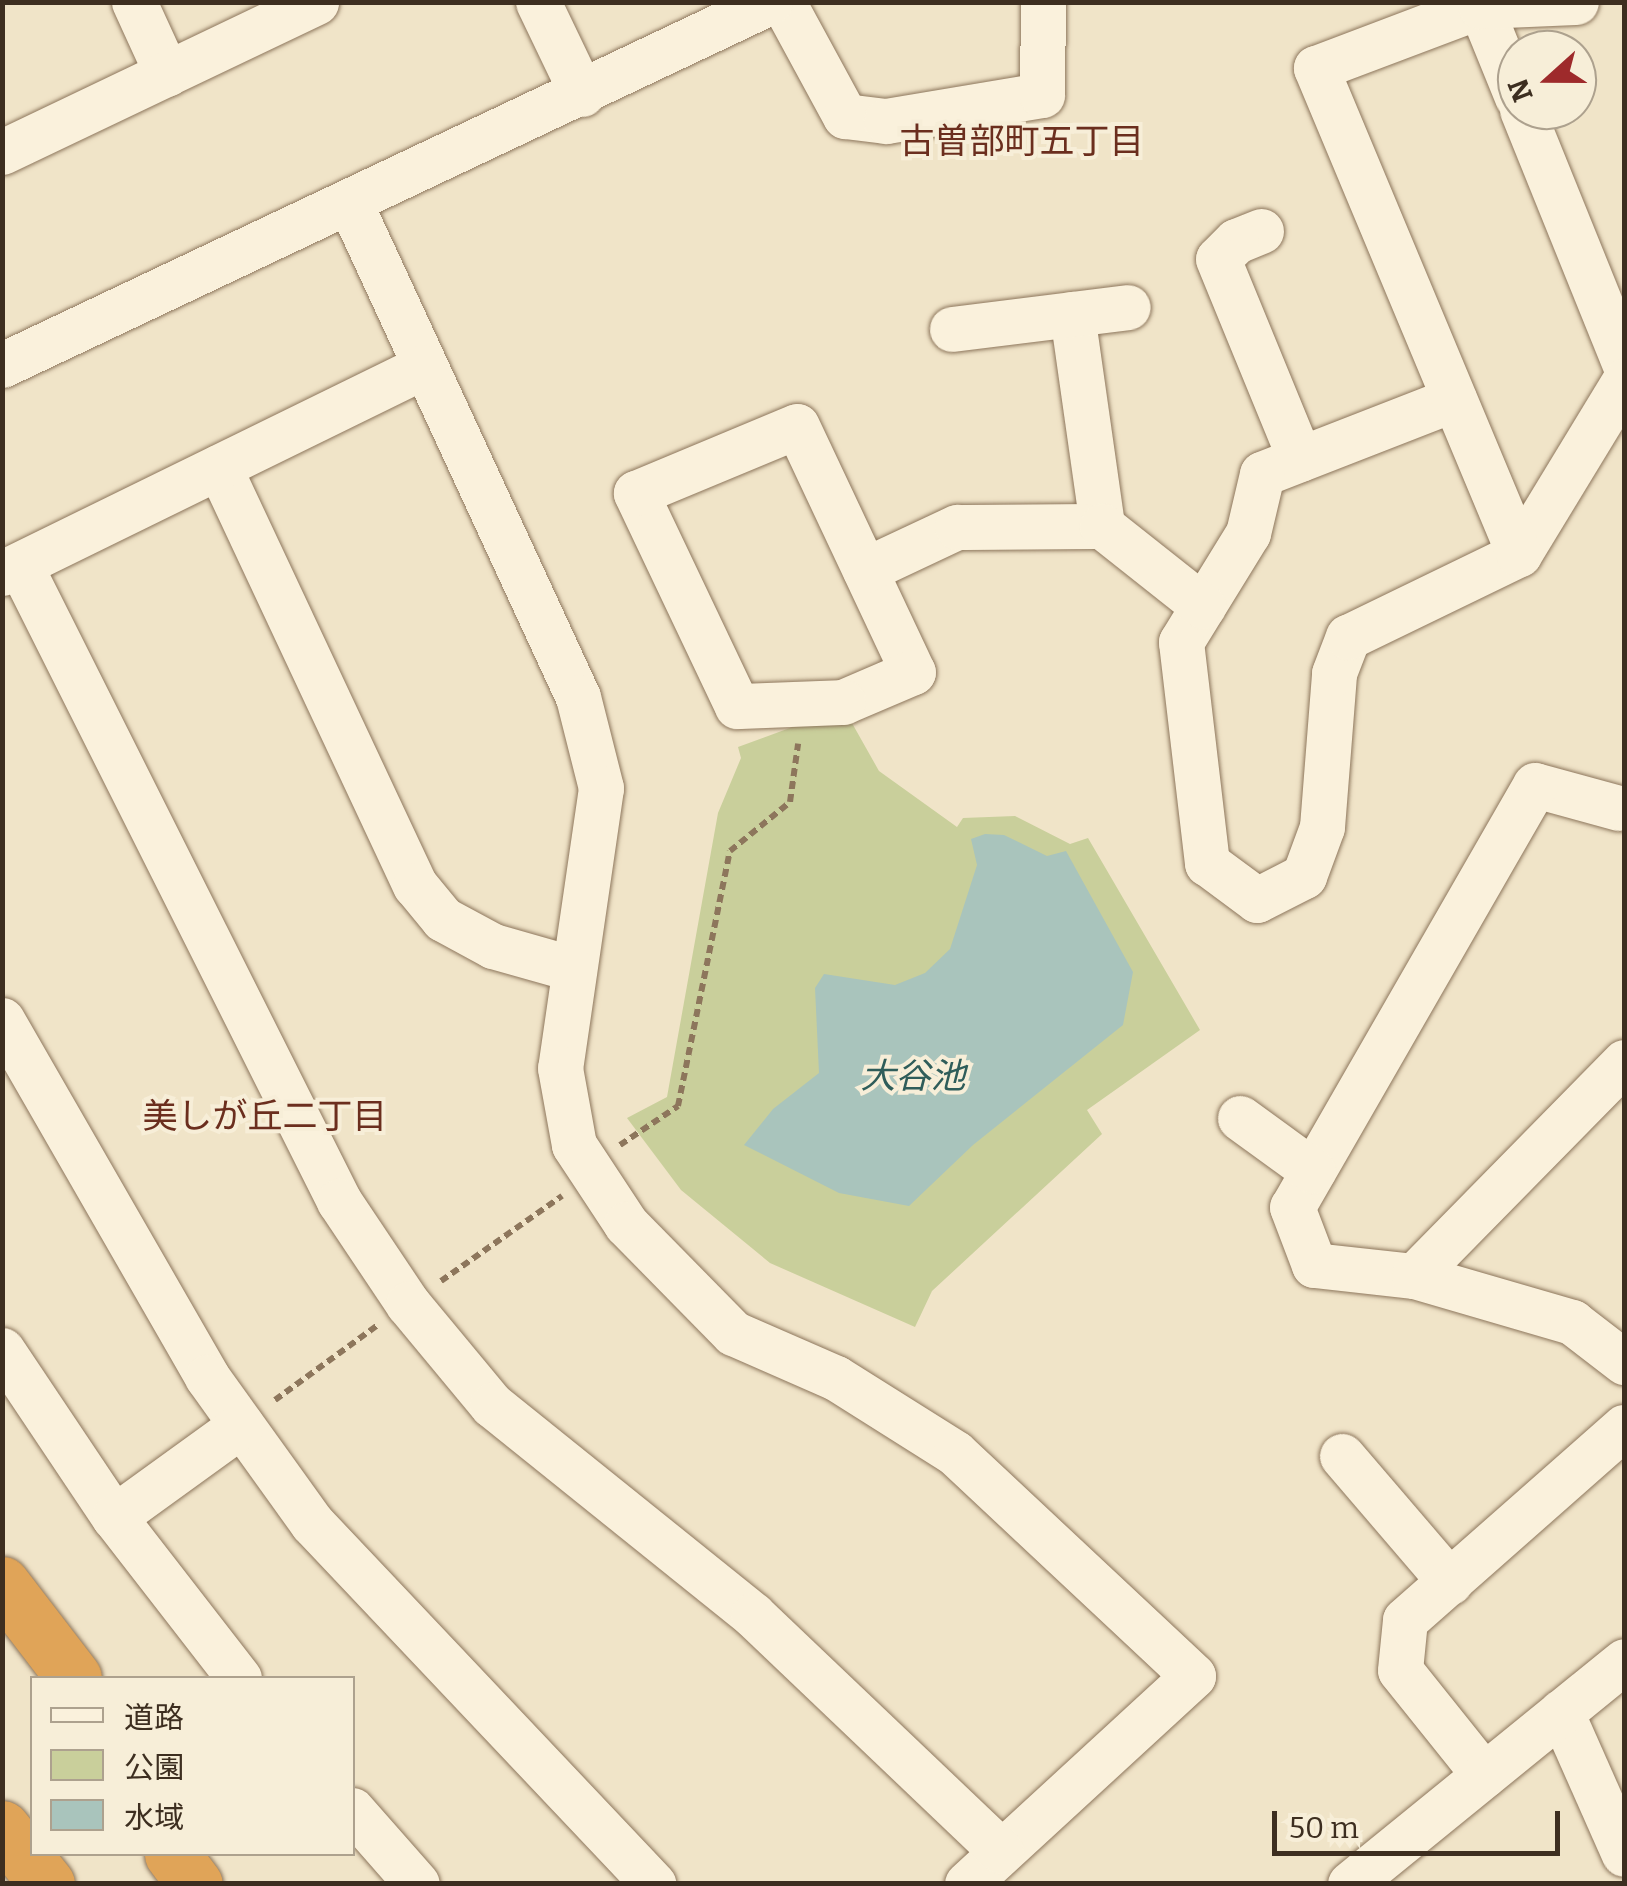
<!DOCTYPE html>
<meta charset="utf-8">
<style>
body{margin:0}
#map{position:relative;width:1627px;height:1886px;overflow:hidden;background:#f0e4c8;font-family:Bitter,"Noto Sans JP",serif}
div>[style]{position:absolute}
.green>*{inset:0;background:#c9cf9b}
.water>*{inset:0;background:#a9c4bc}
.path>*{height:6px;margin-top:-3px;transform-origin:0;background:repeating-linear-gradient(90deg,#8d765c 0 8px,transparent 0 13px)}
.roads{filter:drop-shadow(0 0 2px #8d765c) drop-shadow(0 0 2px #8d765c)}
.minor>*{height:45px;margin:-22.5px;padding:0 22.5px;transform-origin:22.5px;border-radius:22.5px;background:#faf1dc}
.highway>*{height:55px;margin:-27.5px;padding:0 27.5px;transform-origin:27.5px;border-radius:27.5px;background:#e0a458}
span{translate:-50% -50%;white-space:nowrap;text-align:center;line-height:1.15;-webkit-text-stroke:8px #f7eed8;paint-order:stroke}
.neighbourhood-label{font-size:35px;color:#6b2e1e}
.water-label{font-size:35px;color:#2f5d5a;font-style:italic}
.frame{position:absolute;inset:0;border:5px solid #3d2e20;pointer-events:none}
.legend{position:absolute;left:30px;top:1676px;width:325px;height:180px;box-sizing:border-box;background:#f7eed8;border:2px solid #ada18e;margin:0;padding:12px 18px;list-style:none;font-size:30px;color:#3d2e20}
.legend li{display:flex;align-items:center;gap:20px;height:50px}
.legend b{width:50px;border:2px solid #ada18e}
.north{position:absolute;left:1497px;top:30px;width:100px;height:100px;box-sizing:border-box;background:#f7eed8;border:2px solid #ada18e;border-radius:50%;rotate:249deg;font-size:28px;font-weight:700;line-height:40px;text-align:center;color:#3d2e20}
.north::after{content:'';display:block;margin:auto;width:35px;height:45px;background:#9e2a2b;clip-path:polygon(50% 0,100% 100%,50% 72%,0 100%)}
.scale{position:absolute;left:1272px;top:1811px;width:288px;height:45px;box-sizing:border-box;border:5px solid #3d2e20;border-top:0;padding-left:12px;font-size:30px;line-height:35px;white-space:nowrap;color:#3d2e20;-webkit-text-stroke:8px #f7eed8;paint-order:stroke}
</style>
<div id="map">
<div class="green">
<i style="clip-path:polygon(848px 716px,879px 771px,957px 827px,963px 818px,1015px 816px,1070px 844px,1088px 838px,1200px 1030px,1087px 1110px,1102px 1134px,932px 1291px,915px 1327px,770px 1263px,681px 1190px,627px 1118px,667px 1097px,718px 813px,741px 758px,738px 747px,806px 722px)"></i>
</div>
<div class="water">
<i style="clip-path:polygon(985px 834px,1004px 835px,1047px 856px,1066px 851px,1133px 972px,1123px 1025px,973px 1145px,909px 1206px,839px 1193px,744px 1145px,773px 1109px,819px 1073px,815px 988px,824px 974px,895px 985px,925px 973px,950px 949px,977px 865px,971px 839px)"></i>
</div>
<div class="path">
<i style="left:620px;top:1145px;width:70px;rotate:-33.9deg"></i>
<i style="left:678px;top:1106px;width:260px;rotate:-78.5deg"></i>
<i style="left:730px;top:851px;width:77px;rotate:-39.2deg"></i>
<i style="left:790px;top:802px;width:59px;rotate:-82.1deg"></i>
<i style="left:441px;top:1281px;width:148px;rotate:-35.1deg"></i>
<i style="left:275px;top:1400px;width:127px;rotate:-36.1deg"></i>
</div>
<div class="roads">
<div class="minor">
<i style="left:134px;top:2px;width:79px;rotate:65.4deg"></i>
<i style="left:538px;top:2px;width:102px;rotate:64.4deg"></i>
<i style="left:783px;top:2px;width:130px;rotate:61.5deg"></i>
<i style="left:845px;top:116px;width:41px;rotate:7deg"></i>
<i style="left:886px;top:121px;width:158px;rotate:-9.5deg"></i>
<i style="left:1042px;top:95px;width:93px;rotate:-89.4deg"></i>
<i style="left:1480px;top:6px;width:98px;rotate:67.9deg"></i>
<i style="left:1522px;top:110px;width:273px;rotate:68deg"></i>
<i style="left:2px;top:152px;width:348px;rotate:-25.5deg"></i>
<i style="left:349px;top:201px;width:546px;rotate:65.22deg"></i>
<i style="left:578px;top:697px;width:94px;rotate:75.8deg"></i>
<i style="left:601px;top:788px;width:283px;rotate:98.3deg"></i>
<i style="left:560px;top:1068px;width:78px;rotate:79.7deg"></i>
<i style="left:574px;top:1145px;width:95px;rotate:56.6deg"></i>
<i style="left:626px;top:1224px;width:153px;rotate:45.5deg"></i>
<i style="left:733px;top:1333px;width:112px;rotate:23.6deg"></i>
<i style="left:836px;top:1378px;width:141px;rotate:32.2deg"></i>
<i style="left:955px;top:1453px;width:326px;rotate:43.1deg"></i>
<i style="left:1193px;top:1676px;width:307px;rotate:137.4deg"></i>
<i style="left:1261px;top:231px;width:27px;rotate:158deg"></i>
<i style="left:1236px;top:241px;width:25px;rotate:135deg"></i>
<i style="left:1218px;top:259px;width:216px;rotate:67.7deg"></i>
<i style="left:1072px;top:314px;width:214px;rotate:81.9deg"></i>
<i style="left:952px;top:329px;width:177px;rotate:-7.1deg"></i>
<i style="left:2px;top:365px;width:849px;rotate:-25.3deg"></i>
<i style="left:1454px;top:399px;width:206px;rotate:158.7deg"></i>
<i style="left:1262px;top:474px;width:61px;rotate:103.3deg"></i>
<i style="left:1248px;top:533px;width:128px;rotate:121.6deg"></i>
<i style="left:1181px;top:642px;width:223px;rotate:83.3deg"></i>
<i style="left:1207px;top:863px;width:62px;rotate:36.5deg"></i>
<i style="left:1257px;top:900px;width:53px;rotate:-27.1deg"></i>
<i style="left:1304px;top:876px;width:52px;rotate:-69.8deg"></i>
<i style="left:1322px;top:827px;width:154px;rotate:-85.5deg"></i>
<i style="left:1334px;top:673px;width:39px;rotate:-69deg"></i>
<i style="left:1348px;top:637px;width:190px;rotate:-25.9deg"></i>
<i style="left:1519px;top:554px;width:202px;rotate:-58.7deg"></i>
<i style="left:797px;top:426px;width:272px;rotate:64.8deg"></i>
<i style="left:913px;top:672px;width:76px;rotate:156.8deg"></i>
<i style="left:843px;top:702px;width:106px;rotate:177.8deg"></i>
<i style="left:737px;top:706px;width:236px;rotate:-115.4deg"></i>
<i style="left:636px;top:493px;width:174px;rotate:-22.6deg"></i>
<i style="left:219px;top:467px;width:462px;rotate:64.9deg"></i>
<i style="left:415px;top:885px;width:44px;rotate:50.5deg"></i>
<i style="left:443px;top:919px;width:57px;rotate:28.4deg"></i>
<i style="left:493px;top:946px;width:81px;rotate:15.8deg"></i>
<i style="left:1519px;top:554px;width:527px;rotate:-112.67deg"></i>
<i style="left:1316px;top:68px;width:175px;rotate:-20.7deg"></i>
<i style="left:1480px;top:6px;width:96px;rotate:-2.4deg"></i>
<i style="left:20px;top:565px;width:712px;rotate:63.36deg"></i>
<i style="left:339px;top:1201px;width:124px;rotate:56.2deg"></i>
<i style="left:408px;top:1304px;width:131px;rotate:50.3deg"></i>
<i style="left:492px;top:1405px;width:335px;rotate:38.8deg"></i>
<i style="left:753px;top:1615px;width:342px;rotate:43.6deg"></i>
<i style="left:865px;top:570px;width:102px;rotate:-25.1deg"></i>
<i style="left:957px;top:527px;width:145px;rotate:-0.4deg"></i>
<i style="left:1102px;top:526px;width:129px;rotate:38.4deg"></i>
<i style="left:2px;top:573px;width:468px;rotate:-26.1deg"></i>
<i style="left:1619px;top:808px;width:87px;rotate:-164.7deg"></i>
<i style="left:1535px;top:785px;width:487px;rotate:119.9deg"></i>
<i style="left:1292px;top:1207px;width:62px;rotate:69.2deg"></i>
<i style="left:1314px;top:1265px;width:101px;rotate:6.3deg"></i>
<i style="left:1414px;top:1276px;width:165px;rotate:16.2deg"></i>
<i style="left:1572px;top:1322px;width:66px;rotate:37.6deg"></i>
<i style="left:2px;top:1020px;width:412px;rotate:60.1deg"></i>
<i style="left:207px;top:1377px;width:180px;rotate:54.3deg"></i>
<i style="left:312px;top:1523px;width:497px;rotate:46.6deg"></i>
<i style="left:1240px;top:1118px;width:90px;rotate:36deg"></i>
<i style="left:1414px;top:1276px;width:300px;rotate:-45.5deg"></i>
<i style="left:2px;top:1350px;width:201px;rotate:56.2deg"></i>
<i style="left:114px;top:1517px;width:204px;rotate:52.2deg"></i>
<i style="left:1342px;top:1456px;width:166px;rotate:49.4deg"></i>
<i style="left:114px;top:1517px;width:157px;rotate:-35.9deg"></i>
<i style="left:1561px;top:1712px;width:155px;rotate:66.1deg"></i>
<i style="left:1484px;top:1775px;width:134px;rotate:-128.7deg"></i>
<i style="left:1400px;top:1670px;width:50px;rotate:-84.3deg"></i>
<i style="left:1405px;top:1620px;width:292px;rotate:-41.4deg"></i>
<i style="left:352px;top:1810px;width:98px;rotate:48.7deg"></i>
<i style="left:1350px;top:1884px;width:353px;rotate:-39.1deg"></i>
</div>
<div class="highway">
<i style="left:2px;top:1584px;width:118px;rotate:52.5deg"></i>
<i style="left:2px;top:1828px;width:72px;rotate:51.2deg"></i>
<i style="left:172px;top:1854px;width:38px;rotate:53deg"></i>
</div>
</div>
<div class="neighbourhood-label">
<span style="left:1022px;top:141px">古曽部町五丁目</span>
<span style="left:265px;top:1116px">美しが丘二丁目</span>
</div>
<div class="water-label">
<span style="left:913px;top:1076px">大谷池</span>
</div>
<div class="frame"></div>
<ul class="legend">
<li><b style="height:12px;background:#faf1dc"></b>道路</li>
<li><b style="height:28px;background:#c9cf9b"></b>公園</li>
<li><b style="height:28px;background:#a9c4bc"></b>水域</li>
</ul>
<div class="north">N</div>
<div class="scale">50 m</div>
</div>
